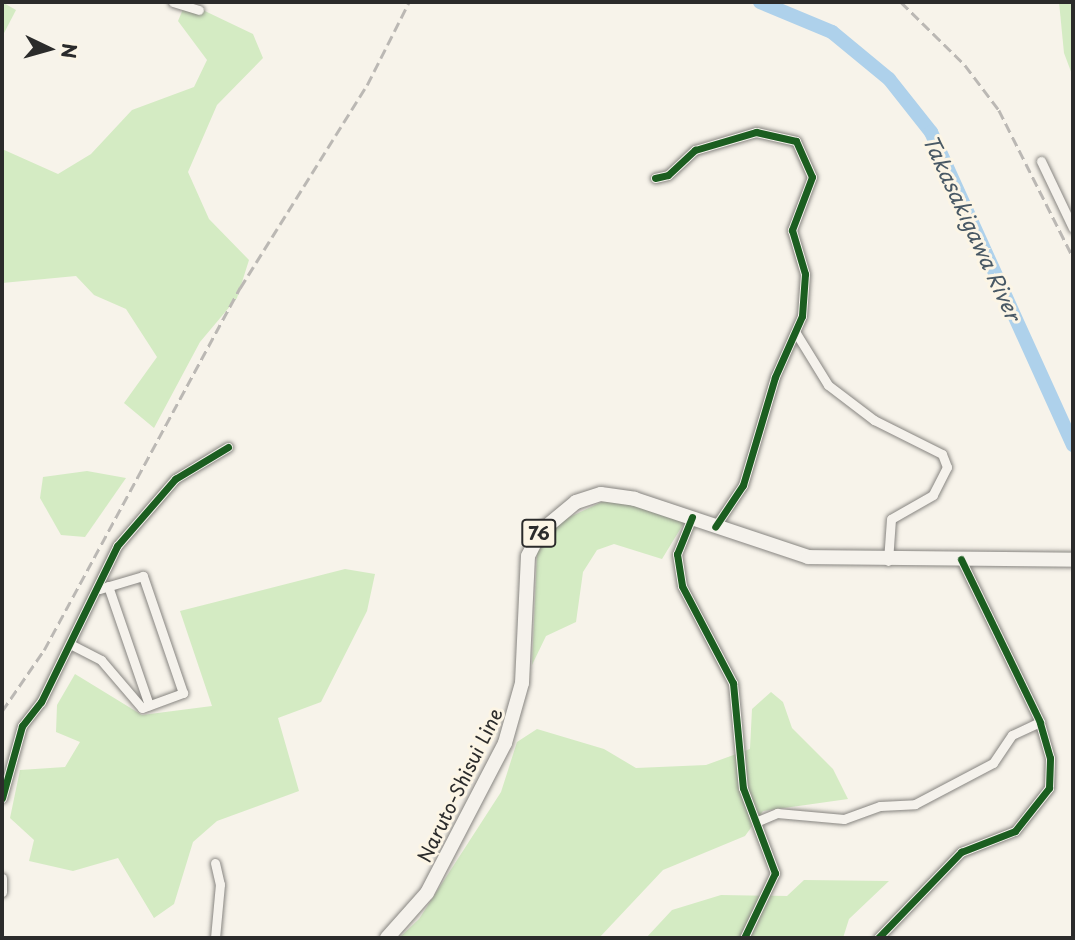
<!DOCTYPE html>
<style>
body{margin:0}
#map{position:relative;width:1075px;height:940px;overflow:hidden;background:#f7f3ea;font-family:"Playpen Sans",sans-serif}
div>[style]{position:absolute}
.green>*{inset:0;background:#d4ebc3}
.river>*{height:14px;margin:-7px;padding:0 7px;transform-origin:7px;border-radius:7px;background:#aed1eb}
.roads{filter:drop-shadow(0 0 2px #878581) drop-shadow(0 0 2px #878581)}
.street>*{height:9px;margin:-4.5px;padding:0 4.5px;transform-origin:4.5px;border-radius:4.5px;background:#f5f2ec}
.primary>*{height:14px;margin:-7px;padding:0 7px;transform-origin:7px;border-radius:7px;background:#f5f2ec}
.rail>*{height:2.5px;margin-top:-1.25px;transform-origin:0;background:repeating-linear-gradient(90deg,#bbb8b4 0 10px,transparent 0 15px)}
.cycleway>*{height:7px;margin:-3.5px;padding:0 3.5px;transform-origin:3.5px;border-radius:3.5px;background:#1b5e20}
span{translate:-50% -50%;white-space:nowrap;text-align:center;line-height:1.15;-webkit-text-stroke:6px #fcf5e5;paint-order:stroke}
.shield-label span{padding:2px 5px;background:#fcf5e5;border:2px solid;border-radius:5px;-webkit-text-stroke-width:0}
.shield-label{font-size:18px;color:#2b2b2b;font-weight:700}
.street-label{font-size:19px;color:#2b2b2b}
.water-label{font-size:21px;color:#495965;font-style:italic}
.frame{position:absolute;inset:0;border:4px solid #2b2b2b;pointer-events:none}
.north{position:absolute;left:14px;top:14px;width:70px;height:70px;-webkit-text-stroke:5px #fcf5e5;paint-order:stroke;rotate:95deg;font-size:19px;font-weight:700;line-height:28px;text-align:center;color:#2b2b2b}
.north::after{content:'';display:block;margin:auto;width:24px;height:32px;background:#2b2b2b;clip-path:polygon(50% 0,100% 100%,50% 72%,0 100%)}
</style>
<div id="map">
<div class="green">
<i style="clip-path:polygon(2px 2px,16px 10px,2px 37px)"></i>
<i style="clip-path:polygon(186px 2px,253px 34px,263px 58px,217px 105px,188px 172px,209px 219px,249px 260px,237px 298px,200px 342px,154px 428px,124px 403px,157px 357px,126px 309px,94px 295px,76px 276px,2px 283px,2px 149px,58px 174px,91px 154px,132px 110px,194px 87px,207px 60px,178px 21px)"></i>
<i style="clip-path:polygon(1059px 2px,1073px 2px,1073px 77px,1064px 53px)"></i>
<i style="clip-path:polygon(87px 471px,126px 478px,85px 537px,61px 535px,40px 498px,43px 477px)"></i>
<i style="clip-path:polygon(608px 499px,687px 518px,662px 559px,614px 544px,597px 550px,583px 572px,576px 622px,546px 636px,532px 665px,537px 552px,559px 522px)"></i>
<i style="clip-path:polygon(345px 569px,375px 574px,367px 611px,321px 702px,278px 718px,299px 791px,217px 821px,193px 842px,174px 904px,154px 918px,118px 858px,73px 871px,29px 861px,34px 840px,10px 818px,20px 770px,65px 767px,80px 742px,56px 732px,57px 705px,75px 674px,142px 715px,212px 706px,180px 611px)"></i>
<i style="clip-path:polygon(771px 692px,783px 702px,792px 728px,833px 769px,848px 799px,763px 811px,745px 836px,663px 870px,599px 938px,399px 938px,419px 919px,501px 792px,517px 742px,537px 729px,604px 749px,636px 768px,706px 765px,750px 749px,752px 709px)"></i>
<i style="clip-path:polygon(804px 880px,889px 881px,849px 919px,843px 938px,646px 938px,672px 910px,721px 895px,787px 896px)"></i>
</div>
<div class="river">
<i style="left:760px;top:2px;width:78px;rotate:22.6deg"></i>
<i style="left:832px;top:32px;width:74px;rotate:39.5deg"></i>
<i style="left:889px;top:79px;width:68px;rotate:51.6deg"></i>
<i style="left:931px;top:132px;width:344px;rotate:65.6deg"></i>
</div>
<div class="roads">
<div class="street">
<i style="left:173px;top:2px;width:27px;rotate:17deg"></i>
<i style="left:1041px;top:161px;width:74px;rotate:64.5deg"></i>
<i style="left:655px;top:178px;width:13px;rotate:-13deg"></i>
<i style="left:668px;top:175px;width:37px;rotate:-43deg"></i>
<i style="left:695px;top:150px;width:64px;rotate:-16.4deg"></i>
<i style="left:756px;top:132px;width:41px;rotate:12.7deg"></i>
<i style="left:796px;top:141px;width:39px;rotate:66deg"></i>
<i style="left:812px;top:177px;width:57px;rotate:110.7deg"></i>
<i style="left:792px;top:230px;width:46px;rotate:73.5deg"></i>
<i style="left:805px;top:274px;width:42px;rotate:94.1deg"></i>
<i style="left:802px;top:316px;width:67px;rotate:113.9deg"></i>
<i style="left:775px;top:377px;width:113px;rotate:106.5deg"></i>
<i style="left:743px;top:485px;width:50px;rotate:123.7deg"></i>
<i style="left:796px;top:333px;width:61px;rotate:58.4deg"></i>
<i style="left:828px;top:385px;width:58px;rotate:37.3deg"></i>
<i style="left:874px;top:420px;width:76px;rotate:26.6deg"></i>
<i style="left:942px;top:454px;width:14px;rotate:69deg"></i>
<i style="left:947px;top:467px;width:31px;rotate:117deg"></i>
<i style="left:933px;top:495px;width:48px;rotate:150.3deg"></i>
<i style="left:891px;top:519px;width:42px;rotate:94.1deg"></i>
<i style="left:692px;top:517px;width:40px;rotate:112deg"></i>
<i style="left:677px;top:554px;width:32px;rotate:81deg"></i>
<i style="left:682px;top:586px;width:110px;rotate:62.3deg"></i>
<i style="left:733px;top:683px;width:105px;rotate:84.6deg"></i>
<i style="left:743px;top:788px;width:91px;rotate:69.4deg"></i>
<i style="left:775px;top:873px;width:72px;rotate:115.5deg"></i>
<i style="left:108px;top:586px;width:126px;rotate:71deg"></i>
<i style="left:70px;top:644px;width:35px;rotate:27deg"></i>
<i style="left:101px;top:660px;width:63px;rotate:49.5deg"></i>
<i style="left:142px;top:708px;width:44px;rotate:-20.1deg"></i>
<i style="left:183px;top:693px;width:124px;rotate:-108.9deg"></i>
<i style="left:143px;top:576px;width:46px;rotate:163.5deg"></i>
<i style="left:2px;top:798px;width:75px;rotate:-74.5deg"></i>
<i style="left:22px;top:726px;width:31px;rotate:-52deg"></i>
<i style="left:41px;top:702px;width:174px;rotate:-64deg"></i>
<i style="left:117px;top:546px;width:89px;rotate:-49.1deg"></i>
<i style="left:175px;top:479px;width:62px;rotate:-31.1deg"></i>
<i style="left:758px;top:821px;width:21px;rotate:-23deg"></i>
<i style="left:777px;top:813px;width:67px;rotate:5.1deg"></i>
<i style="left:844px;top:819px;width:38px;rotate:-20deg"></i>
<i style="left:880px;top:806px;width:35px;rotate:-3deg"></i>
<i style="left:915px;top:804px;width:88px;rotate:-27.7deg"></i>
<i style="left:993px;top:763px;width:34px;rotate:-56deg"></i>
<i style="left:1012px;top:735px;width:31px;rotate:-25deg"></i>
<i style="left:215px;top:863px;width:22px;rotate:77deg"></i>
<i style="left:220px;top:884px;width:54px;rotate:95.3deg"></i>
<i style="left:2px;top:878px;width:14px;rotate:90deg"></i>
<i style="left:878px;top:938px;width:120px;rotate:-46deg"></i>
<i style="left:961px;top:852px;width:58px;rotate:-21.3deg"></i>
<i style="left:1015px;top:831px;width:55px;rotate:-51.7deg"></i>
<i style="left:1049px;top:788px;width:30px;rotate:-88deg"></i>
<i style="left:1050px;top:758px;width:37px;rotate:-106deg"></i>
<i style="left:1040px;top:722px;width:181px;rotate:-115.9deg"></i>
</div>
<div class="primary">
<i style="left:387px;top:938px;width:60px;rotate:-48.4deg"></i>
<i style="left:427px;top:893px;width:169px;rotate:-62.5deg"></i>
<i style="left:505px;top:743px;width:62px;rotate:-74.2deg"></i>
<i style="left:522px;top:683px;width:127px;rotate:-87.3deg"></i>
<i style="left:528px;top:556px;width:27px;rotate:-63deg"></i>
<i style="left:540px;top:532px;width:47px;rotate:-39.8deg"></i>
<i style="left:576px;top:502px;width:26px;rotate:-18deg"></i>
<i style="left:601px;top:494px;width:34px;rotate:8deg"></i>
<i style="left:635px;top:499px;width:182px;rotate:18.5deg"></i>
<i style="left:808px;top:557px;width:265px;rotate:0.6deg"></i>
</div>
</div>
<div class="rail">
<i style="left:901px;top:2px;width:90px;rotate:44.5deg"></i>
<i style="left:965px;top:65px;width:56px;rotate:52.9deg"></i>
<i style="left:999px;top:110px;width:165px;rotate:63.3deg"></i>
<i style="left:2px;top:711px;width:74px;rotate:-55.5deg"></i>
<i style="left:44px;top:650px;width:412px;rotate:-61.6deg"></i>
<i style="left:240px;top:288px;width:239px;rotate:-58deg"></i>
<i style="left:367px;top:85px;width:93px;rotate:-63.2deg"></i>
</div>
<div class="cycleway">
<i style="left:655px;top:178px;width:13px;rotate:-13deg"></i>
<i style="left:668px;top:175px;width:37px;rotate:-43deg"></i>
<i style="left:695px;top:150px;width:64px;rotate:-16.4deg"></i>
<i style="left:756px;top:132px;width:41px;rotate:12.7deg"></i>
<i style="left:796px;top:141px;width:39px;rotate:66deg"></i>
<i style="left:812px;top:177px;width:57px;rotate:110.7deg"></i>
<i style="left:792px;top:230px;width:46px;rotate:73.5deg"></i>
<i style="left:805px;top:274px;width:42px;rotate:94.1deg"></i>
<i style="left:802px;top:316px;width:67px;rotate:113.9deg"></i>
<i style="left:775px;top:377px;width:113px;rotate:106.5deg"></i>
<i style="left:743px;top:485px;width:50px;rotate:123.7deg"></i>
<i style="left:692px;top:517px;width:40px;rotate:112deg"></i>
<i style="left:677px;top:554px;width:32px;rotate:81deg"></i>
<i style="left:682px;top:586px;width:110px;rotate:62.3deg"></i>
<i style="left:733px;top:683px;width:105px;rotate:84.6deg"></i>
<i style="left:743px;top:788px;width:91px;rotate:69.4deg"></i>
<i style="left:775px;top:873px;width:72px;rotate:115.5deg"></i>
<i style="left:2px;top:798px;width:75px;rotate:-74.5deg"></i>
<i style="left:22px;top:726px;width:31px;rotate:-52deg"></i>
<i style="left:41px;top:702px;width:174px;rotate:-64deg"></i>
<i style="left:117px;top:546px;width:89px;rotate:-49.1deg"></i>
<i style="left:175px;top:479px;width:62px;rotate:-31.1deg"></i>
<i style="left:878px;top:938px;width:120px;rotate:-46deg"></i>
<i style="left:961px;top:852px;width:58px;rotate:-21.3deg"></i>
<i style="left:1015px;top:831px;width:55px;rotate:-51.7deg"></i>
<i style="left:1049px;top:788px;width:30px;rotate:-88deg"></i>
<i style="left:1050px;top:758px;width:37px;rotate:-106deg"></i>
<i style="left:1040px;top:722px;width:181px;rotate:-115.9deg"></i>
</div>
<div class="shield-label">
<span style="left:539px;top:533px">76</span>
</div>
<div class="street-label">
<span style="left:460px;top:785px;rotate:-64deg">Naruto-Shisui Line</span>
</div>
<div class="water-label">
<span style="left:973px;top:227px;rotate:65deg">Takasakigawa River</span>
</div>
<div class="frame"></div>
<div class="north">N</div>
</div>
